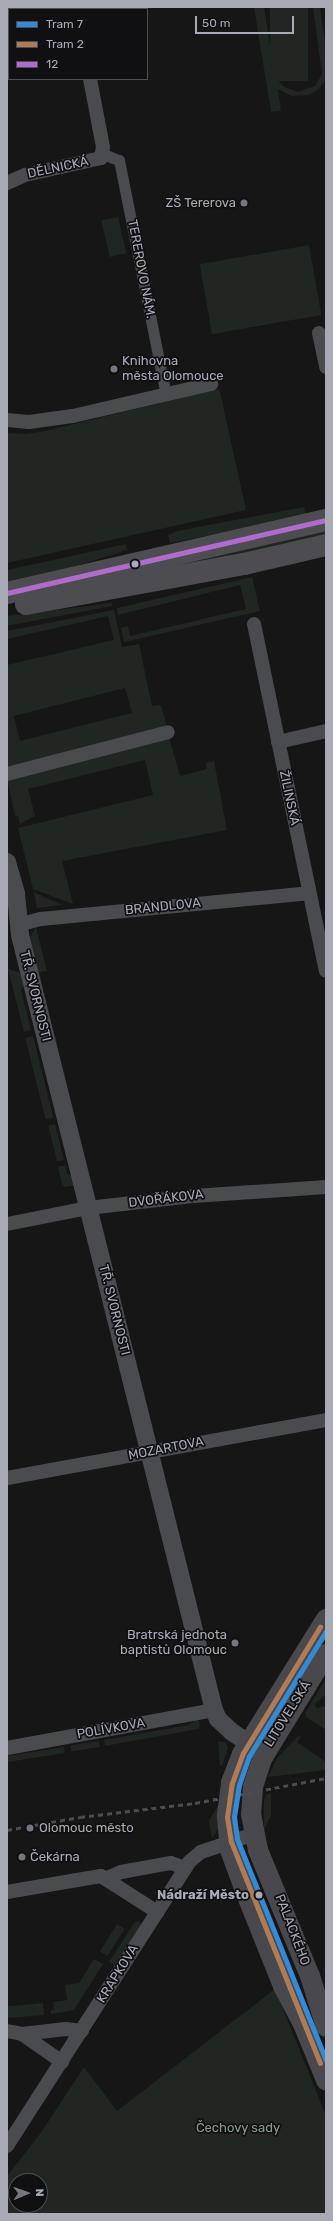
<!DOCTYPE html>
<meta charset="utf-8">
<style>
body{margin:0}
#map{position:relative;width:333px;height:2221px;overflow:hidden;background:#161616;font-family:Rubik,sans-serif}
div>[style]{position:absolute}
.green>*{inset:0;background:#202621;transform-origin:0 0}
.pedestrian>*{height:11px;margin:-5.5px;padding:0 5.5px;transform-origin:5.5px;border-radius:5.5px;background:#4a4b4f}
.minor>*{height:14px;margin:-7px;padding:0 7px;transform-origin:7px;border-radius:7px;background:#4a4b4f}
.tertiary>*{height:18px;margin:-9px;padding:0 9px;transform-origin:9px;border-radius:9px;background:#4a4b4f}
.secondary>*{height:20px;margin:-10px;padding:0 10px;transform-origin:10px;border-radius:10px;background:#49494d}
.primary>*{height:22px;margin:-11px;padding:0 11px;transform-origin:11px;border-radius:11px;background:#4d4d51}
.rail>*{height:3px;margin-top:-1.5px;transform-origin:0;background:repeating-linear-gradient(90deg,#4b4c4f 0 5px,transparent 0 9px)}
.bus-1>*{height:5px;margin:-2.5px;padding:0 2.5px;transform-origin:2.5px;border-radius:2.5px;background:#b06ccc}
.tram-1>*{height:5px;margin:-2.5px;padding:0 2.5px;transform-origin:2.5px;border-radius:2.5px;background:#338bd7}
.tram-2>*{height:5px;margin:-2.5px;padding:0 2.5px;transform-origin:2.5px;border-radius:2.5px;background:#b07c57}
.dots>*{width:11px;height:11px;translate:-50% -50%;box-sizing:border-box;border:2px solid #101012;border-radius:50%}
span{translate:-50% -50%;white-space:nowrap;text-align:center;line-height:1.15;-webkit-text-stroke:3.5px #101012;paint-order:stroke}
.street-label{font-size:13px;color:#a8aab6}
.poi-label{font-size:13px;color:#a8aab6}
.right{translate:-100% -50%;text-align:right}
.left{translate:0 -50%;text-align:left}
.stop-label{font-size:13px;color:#a8aab6;font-weight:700}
.park-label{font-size:13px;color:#80a088}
.frame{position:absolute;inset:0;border:8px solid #a8aab6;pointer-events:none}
.legend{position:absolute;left:8px;top:8px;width:140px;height:72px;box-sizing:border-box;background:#101012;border:1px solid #4d4e54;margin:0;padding:5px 7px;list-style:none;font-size:12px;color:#a8aab6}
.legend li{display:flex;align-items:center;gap:8px;height:20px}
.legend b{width:20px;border:1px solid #4d4e54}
.north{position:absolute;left:8px;top:2173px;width:40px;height:40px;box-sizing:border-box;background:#101012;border:1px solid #4d4e54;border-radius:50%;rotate:88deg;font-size:11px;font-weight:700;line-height:16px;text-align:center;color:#a8aab6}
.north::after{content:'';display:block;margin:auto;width:14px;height:18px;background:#75767e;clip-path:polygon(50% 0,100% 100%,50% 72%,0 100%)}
.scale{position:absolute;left:195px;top:16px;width:99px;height:18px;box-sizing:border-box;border:2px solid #a8aab6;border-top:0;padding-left:5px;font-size:12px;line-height:14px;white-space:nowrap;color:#a8aab6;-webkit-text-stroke:3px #101012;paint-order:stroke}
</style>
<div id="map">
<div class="green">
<i style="clip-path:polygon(254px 7px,264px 7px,275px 77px,284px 87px,298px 92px,315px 86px,322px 74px,313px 7px,320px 7px,326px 50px,326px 79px,318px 90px,309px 95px,292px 96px,278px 89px,281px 111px,271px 112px)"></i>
<i style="left:270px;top:7px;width:38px;height:74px"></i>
<i style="left:118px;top:217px;width:37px;height:17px;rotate:77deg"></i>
<i style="left:309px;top:245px;width:71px;height:111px;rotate:80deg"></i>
<i style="clip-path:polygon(218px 389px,220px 392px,246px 510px,7px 563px,7px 433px,26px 434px,45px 431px)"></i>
<i style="clip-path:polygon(304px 507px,306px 516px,170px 543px,168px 535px,177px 531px)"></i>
<i style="clip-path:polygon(326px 528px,326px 535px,300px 544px,90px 582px)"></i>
<i style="clip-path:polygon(126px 544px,127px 550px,54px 573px,7px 583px,7px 570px)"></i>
<i style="clip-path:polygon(252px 577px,260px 611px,124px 642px,121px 628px,128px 626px,130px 636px,246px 609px,240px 585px,118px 615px,117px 608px)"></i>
<i style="clip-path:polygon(112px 603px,112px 606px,7px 626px,7px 616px)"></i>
<i style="clip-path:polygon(evenodd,114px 610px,122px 647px,139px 644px,152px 706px,161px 705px,167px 727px,7px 767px,7px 665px,114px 640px,108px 616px,7px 639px,7px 631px,114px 610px,125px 688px,132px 713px,20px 741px,14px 716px,125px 688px)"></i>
<i style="clip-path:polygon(169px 737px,180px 776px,207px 769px,206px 763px,214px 761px,227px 830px,62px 861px,73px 904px,33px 889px,18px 828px,153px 795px,145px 760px,28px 789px,35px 816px,20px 824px,18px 816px,15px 816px,7px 779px)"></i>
<i style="clip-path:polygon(34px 892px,62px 905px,37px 908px)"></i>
<i style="clip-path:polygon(36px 927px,47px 971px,37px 973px,30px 937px)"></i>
<i style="clip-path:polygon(8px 969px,21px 973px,25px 985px,21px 990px,31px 1030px,24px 1032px)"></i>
<i style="left:33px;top:1036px;width:84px;height:8px;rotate:76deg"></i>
<i style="left:55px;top:1124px;width:37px;height:7px;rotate:76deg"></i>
<i style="clip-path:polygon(65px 1165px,67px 1174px,74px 1177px,76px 1185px,65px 1187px,62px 1184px,58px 1167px)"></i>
<i style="clip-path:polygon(326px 1679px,326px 1694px,315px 1704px,316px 1708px,326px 1706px,326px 1730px,306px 1717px,305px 1713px)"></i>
<i style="clip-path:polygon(198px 1718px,200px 1725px,198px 1729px,105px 1746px,104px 1740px,189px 1725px)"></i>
<i style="clip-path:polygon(298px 1736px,301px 1737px,297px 1742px,326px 1762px,326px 1770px,268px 1777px,277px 1758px)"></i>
<i style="left:99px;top:1741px;width:6px;height:29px;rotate:81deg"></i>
<i style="clip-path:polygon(218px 1741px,225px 1742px,228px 1748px,222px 1766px,220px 1765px)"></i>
<i style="left:64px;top:1747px;width:6px;height:58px;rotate:81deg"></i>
<i style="clip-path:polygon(271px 1793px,271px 1815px,264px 1830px,264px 1800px,266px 1795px)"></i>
<i style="clip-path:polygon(218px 1805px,218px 1829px,212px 1839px,209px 1821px)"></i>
<i style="clip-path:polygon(138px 1921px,142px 1924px,115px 1966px,109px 1962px,134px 1923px)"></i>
<i style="left:117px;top:1924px;width:9px;height:32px;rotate:32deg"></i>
<i style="clip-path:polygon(94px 1959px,103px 1964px,74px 2010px,51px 2014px,51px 2010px,54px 2010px,53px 2002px,67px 2000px,65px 1985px,79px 1983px)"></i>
<i style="clip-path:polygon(evenodd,275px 1989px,326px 2116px,326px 2214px,7px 2214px,7px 2176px,40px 2134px,84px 2067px,117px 2111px,275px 1989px,16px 2181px,40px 2181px,40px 2205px,16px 2205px,16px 2181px)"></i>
<i style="left:43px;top:2003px;width:12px;height:36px;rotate:85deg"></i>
</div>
<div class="pedestrian">
<i style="left:103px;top:154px;width:17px;rotate:21deg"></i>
<i style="left:119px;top:160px;width:240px;rotate:78.7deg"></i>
</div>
<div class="minor">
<i style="left:77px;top:7px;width:2px;rotate:90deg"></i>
<i style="left:7px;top:183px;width:20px;rotate:-24deg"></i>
<i style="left:25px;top:175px;width:78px;rotate:-12.6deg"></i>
<i style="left:101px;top:158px;width:11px;rotate:-80deg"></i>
<i style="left:103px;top:147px;width:69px;rotate:-100.8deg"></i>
<i style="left:319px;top:333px;width:35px;rotate:78deg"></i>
<i style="left:7px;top:420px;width:22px;rotate:5deg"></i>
<i style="left:29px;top:422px;width:44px;rotate:-7.8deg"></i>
<i style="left:73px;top:416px;width:142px;rotate:-13.1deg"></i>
<i style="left:254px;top:624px;width:354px;rotate:78.3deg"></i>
<i style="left:278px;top:742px;width:49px;rotate:-12.9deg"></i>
<i style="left:7px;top:774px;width:166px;rotate:-14.6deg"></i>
<i style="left:18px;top:925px;width:24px;rotate:-15deg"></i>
<i style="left:41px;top:919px;width:269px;rotate:-5.5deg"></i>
<i style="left:7px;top:1224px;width:83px;rotate:-11.2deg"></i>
<i style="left:88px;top:1208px;width:107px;rotate:-6.5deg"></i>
<i style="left:194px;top:1196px;width:132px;rotate:-3.9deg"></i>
<i style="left:7px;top:1478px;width:324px;rotate:-10.3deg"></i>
<i style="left:7px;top:1748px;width:210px;rotate:-10.4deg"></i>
<i style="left:107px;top:1878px;width:15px;rotate:-23deg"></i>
<i style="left:121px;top:1872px;width:51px;rotate:-10.2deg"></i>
<i style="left:171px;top:1863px;width:15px;rotate:20deg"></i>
<i style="left:7px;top:1892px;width:95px;rotate:-9.7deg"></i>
<i style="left:101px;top:1876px;width:67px;rotate:32.7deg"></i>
<i style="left:7px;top:2031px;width:15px;rotate:11deg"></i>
<i style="left:22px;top:2034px;width:49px;rotate:35deg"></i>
<i style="left:22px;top:2034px;width:44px;rotate:-6.5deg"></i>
<i style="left:66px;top:2029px;width:16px;rotate:7deg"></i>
<i style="left:7px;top:2146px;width:337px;rotate:-57.3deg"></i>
<i style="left:189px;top:1862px;width:16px;rotate:-40deg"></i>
<i style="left:201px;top:1852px;width:56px;rotate:-18.8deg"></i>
</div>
<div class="tertiary">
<i style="left:7px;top:862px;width:33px;rotate:74deg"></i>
<i style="left:16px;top:894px;width:41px;rotate:84.4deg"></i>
<i style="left:20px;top:935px;width:799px;rotate:75.95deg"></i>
<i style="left:214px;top:1710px;width:10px;rotate:66deg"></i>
<i style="left:218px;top:1719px;width:19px;rotate:43deg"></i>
<i style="left:232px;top:1732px;width:34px;rotate:34deg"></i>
</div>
<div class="secondary">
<i style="left:326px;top:1619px;width:159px;rotate:121.9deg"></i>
<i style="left:242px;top:1754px;width:31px;rotate:111deg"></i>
<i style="left:231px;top:1783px;width:34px;rotate:97deg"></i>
<i style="left:227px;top:1817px;width:33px;rotate:85deg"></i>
<i style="left:230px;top:1850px;width:49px;rotate:69.7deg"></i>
<i style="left:247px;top:1896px;width:97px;rotate:68.2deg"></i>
<i style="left:283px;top:1986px;width:43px;rotate:62.2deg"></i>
<i style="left:303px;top:2024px;width:61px;rotate:67.7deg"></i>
<i style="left:326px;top:1654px;width:123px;rotate:121.4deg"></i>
<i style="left:262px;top:1759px;width:29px;rotate:108deg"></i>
<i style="left:253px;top:1787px;width:27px;rotate:94deg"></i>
<i style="left:251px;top:1814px;width:37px;rotate:79deg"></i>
<i style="left:258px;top:1850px;width:136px;rotate:67.6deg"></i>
<i style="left:310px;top:1976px;width:53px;rotate:72.6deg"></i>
</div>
<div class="primary">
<i style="left:7px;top:593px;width:327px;rotate:-12.9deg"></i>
<i style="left:26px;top:604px;width:222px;rotate:-10.4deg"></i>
<i style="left:244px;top:564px;width:84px;rotate:-13deg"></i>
</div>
<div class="rail">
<i style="left:7px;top:1830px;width:74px;rotate:-10.1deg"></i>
<i style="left:80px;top:1817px;width:116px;rotate:-6.9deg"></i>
<i style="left:195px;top:1803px;width:133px;rotate:-10.8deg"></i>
</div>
<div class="bus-1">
<i style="left:7px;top:593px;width:327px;rotate:-12.9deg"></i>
</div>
<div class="tram-1">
<i style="left:326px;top:1631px;width:147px;rotate:121.6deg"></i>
<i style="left:249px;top:1756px;width:31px;rotate:109deg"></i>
<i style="left:239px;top:1785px;width:32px;rotate:99deg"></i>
<i style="left:234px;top:1817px;width:22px;rotate:82deg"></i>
<i style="left:237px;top:1839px;width:238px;rotate:68.1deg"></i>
</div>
<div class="tram-2">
<i style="left:320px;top:2063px;width:238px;rotate:-111.9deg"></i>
<i style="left:231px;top:1842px;width:25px;rotate:-99deg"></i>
<i style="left:227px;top:1817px;width:34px;rotate:-82deg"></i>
<i style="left:232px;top:1783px;width:32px;rotate:-70deg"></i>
<i style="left:243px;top:1753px;width:148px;rotate:-58.6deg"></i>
</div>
<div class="dots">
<i style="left:244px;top:203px;background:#75767e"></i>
<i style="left:114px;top:369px;background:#75767e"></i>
<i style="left:135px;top:564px;background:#a8aab6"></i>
<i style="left:235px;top:1643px;background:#75767e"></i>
<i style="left:30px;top:1828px;background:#75767e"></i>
<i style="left:22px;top:1857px;background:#75767e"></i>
<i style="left:259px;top:1895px;background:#a8aab6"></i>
</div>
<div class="street-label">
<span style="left:58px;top:168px;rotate:-12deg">DĚLNICKÁ</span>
<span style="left:141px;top:269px;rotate:79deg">TEREROVO NÁM.</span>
<span style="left:289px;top:798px;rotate:78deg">ŽILINSKÁ</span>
<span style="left:163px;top:907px;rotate:-6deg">BRANDLOVA</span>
<span style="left:35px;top:996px;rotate:76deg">TŘ. SVORNOSTI</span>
<span style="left:166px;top:1199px;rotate:-7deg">DVOŘÁKOVA</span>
<span style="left:114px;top:1310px;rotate:76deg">TŘ. SVORNOSTI</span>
<span style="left:166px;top:1449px;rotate:-11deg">MOZARTOVA</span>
<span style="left:288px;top:1714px;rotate:-58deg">LITOVELSKÁ</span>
<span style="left:111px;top:1729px;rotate:-10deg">POLÍVKOVA</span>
<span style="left:292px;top:1930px;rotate:69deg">PALACKÉHO</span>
<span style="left:118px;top:1974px;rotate:-58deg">KRAPKOVA</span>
</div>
<div class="poi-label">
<span class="right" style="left:236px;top:203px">ZŠ Tererova</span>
<span class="left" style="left:122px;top:369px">Knihovna<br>města Olomouce</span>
<span class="right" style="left:227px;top:1643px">Bratrská jednota<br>baptistů Olomouc</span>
<span class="left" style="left:39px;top:1828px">Olomouc město</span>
<span class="left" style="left:30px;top:1857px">Čekárna</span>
</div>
<div class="stop-label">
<span class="right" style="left:249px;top:1895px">Nádraží Město</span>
</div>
<div class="park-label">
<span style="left:238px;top:2128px">Čechovy sady</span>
</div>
<div class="frame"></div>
<ul class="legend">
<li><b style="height:5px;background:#338bd7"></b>Tram 7</li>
<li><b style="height:5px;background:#b07c57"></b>Tram 2</li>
<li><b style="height:5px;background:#b06ccc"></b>12</li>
</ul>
<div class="north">N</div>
<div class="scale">50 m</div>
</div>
